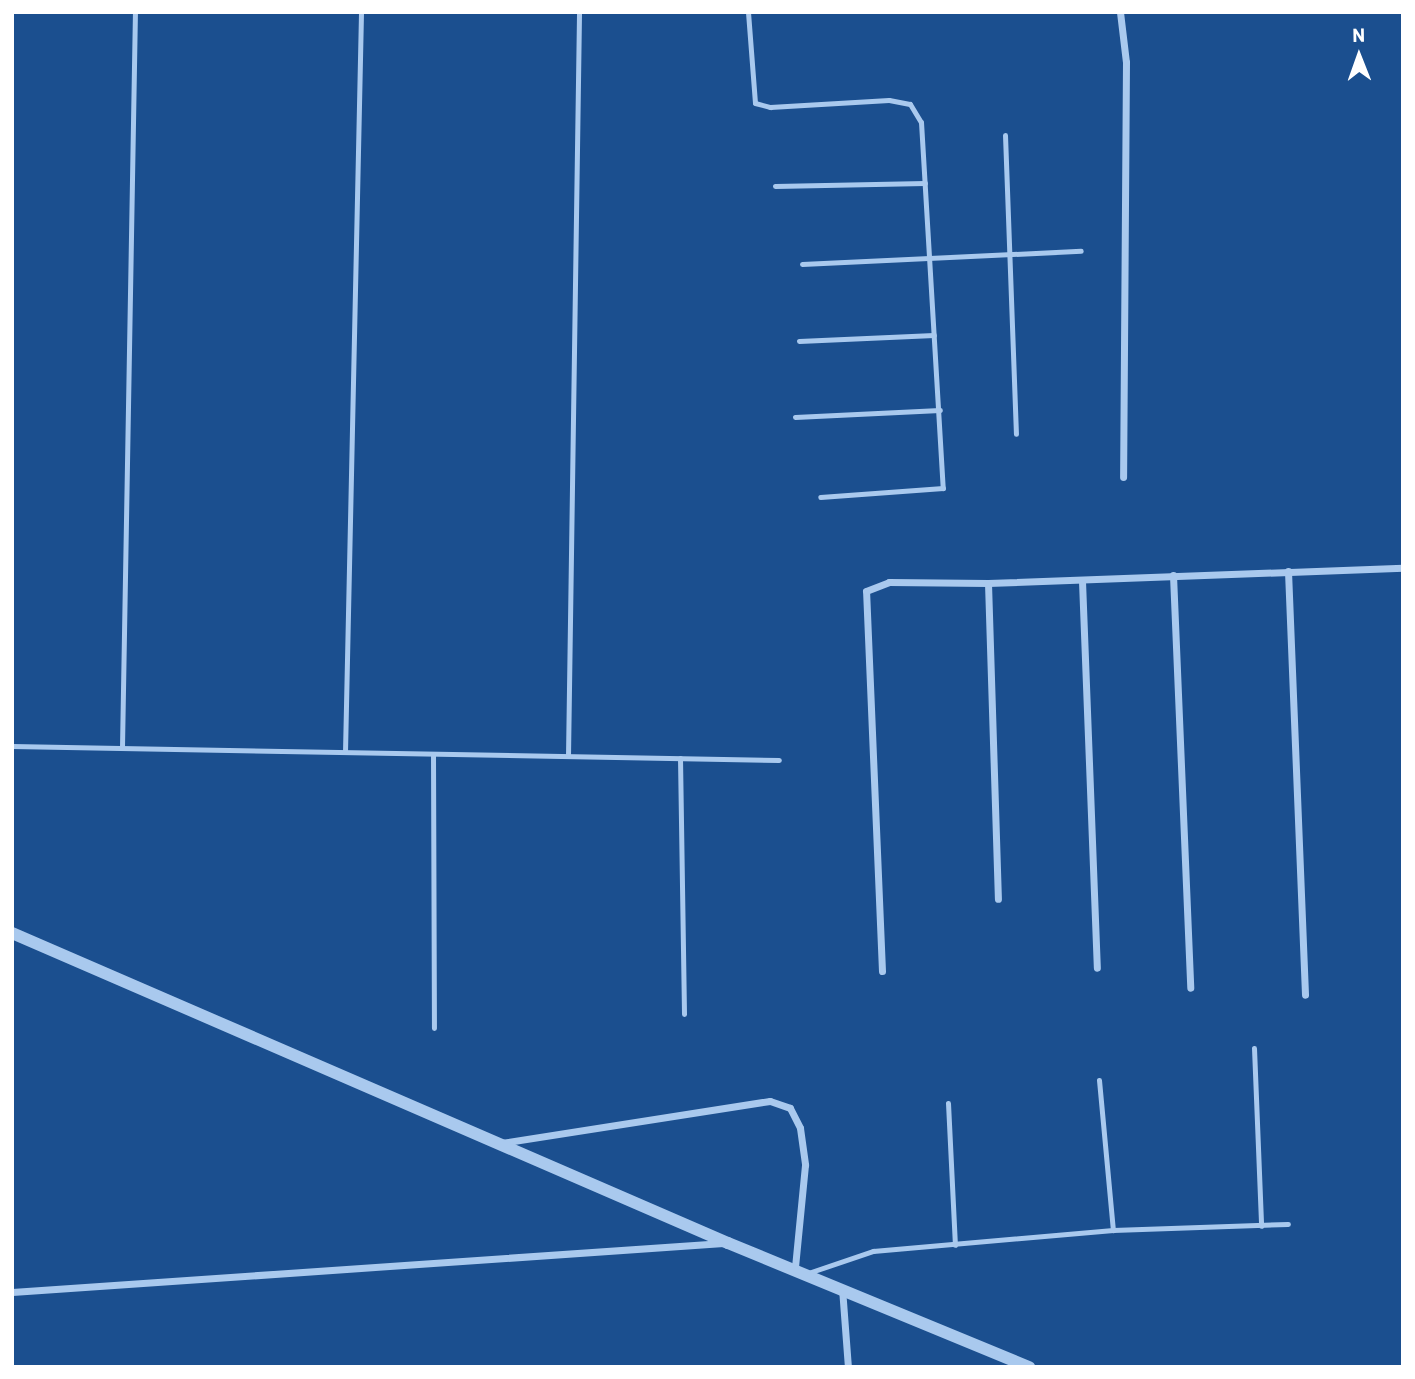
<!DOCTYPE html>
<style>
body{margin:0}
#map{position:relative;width:1415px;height:1379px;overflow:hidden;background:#1b4f8f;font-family:Barlow,sans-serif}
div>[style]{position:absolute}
.service>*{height:5px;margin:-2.5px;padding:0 2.5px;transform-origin:2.5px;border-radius:2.5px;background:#a9c9ee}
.minor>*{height:7px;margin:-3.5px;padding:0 3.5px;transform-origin:3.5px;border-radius:3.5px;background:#a9c9ee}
.tertiary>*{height:12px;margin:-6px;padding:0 6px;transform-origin:6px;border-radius:6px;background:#a9c9ee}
span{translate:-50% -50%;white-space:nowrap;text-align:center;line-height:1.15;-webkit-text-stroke:5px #1b4f8f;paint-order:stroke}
.frame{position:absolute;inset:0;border:14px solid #fff;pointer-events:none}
.north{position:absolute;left:1324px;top:21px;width:70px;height:70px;-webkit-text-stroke:5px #1b4f8f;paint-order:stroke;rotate:359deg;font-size:19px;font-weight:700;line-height:28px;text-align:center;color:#fff}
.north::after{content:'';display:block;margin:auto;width:24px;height:32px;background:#fff;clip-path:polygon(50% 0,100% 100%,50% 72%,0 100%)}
</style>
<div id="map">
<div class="service">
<i style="left:748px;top:12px;width:91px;rotate:85.6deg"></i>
<i style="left:755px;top:103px;width:16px;rotate:15deg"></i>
<i style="left:770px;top:107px;width:119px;rotate:-3.4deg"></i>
<i style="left:889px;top:100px;width:21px;rotate:11deg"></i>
<i style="left:910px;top:104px;width:21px;rotate:59deg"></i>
<i style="left:921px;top:122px;width:367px;rotate:86.6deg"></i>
<i style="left:943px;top:488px;width:123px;rotate:175.8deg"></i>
<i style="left:1005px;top:135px;width:299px;rotate:87.9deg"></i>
<i style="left:775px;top:186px;width:150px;rotate:-1.1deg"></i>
<i style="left:802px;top:264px;width:279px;rotate:-2.7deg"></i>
<i style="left:799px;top:341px;width:135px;rotate:-2.5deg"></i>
<i style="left:795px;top:417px;width:145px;rotate:-2.8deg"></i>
<i style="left:12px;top:746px;width:767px;rotate:1.05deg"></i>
<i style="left:122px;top:747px;width:735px;rotate:-88.99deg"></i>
<i style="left:345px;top:752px;width:740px;rotate:-88.76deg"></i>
<i style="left:433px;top:754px;width:274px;rotate:89.8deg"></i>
<i style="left:568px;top:756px;width:744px;rotate:-89.15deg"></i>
<i style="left:680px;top:758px;width:256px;rotate:89.1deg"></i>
<i style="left:1254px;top:1048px;width:178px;rotate:87.7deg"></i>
<i style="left:1099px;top:1080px;width:151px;rotate:84.7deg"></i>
<i style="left:948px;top:1103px;width:142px;rotate:87.2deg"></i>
<i style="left:808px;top:1273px;width:69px;rotate:-18.7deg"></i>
<i style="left:873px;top:1251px;width:241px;rotate:-5deg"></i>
<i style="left:1113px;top:1230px;width:175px;rotate:-2deg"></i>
</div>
<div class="minor">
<i style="left:1120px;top:12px;width:50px;rotate:83.2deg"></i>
<i style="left:1126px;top:62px;width:415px;rotate:90.4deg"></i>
<i style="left:1288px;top:571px;width:424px;rotate:87.7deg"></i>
<i style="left:1173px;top:575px;width:413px;rotate:87.6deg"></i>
<i style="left:1082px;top:581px;width:387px;rotate:87.8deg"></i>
<i style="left:988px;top:583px;width:316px;rotate:88.2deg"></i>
<i style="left:882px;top:971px;width:380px;rotate:-92.4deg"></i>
<i style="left:866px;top:591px;width:25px;rotate:-21deg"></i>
<i style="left:889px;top:582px;width:99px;rotate:0.6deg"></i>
<i style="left:988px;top:583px;width:415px;rotate:-2.1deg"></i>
<i style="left:501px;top:1143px;width:272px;rotate:-8.9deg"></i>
<i style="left:770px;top:1101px;width:21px;rotate:19deg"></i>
<i style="left:790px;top:1108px;width:22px;rotate:63deg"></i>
<i style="left:800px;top:1128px;width:37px;rotate:82deg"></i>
<i style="left:805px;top:1165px;width:102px;rotate:95.6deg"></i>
<i style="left:842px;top:1288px;width:79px;rotate:85.7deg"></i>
<i style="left:12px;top:1292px;width:713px;rotate:-3.94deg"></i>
</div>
<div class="tertiary">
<i style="left:12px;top:933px;width:780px;rotate:23.41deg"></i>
<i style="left:728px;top:1243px;width:326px;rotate:22.4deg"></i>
</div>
<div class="frame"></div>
<div class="north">N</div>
</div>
